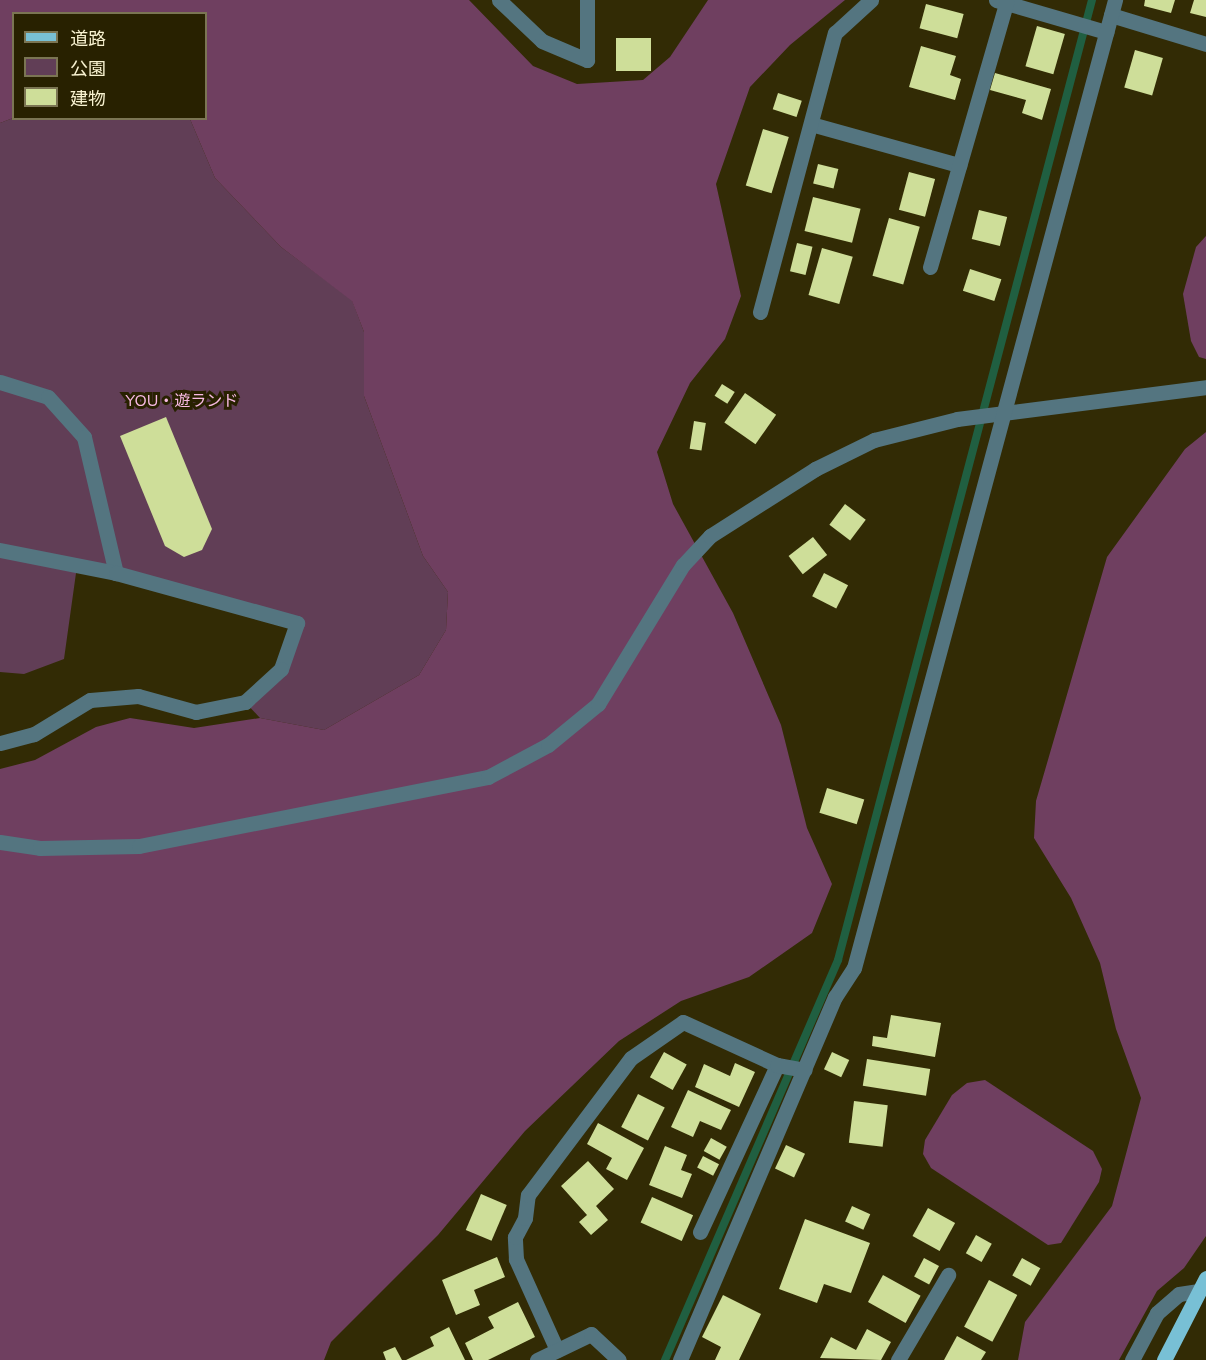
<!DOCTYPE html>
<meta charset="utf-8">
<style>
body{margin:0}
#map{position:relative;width:1206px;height:1360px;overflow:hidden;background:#322b05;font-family:"Nunito Sans","Noto Sans JP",sans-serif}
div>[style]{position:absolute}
.green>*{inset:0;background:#613e56}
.forest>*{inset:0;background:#6f3f60}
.stream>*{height:8px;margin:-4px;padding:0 4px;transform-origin:4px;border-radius:4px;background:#205f41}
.building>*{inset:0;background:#cede99;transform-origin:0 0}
.minor>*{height:15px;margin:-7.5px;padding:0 7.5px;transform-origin:7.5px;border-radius:7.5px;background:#547580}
.major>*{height:15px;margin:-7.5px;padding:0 7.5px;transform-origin:7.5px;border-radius:7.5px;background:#78c0d5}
span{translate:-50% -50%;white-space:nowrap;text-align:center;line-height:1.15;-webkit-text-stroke:6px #282100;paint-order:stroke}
.park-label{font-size:16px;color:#f8bae4}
.legend{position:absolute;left:12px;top:12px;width:195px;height:108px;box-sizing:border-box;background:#282100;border:2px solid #7b7553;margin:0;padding:8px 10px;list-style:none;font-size:18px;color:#f8f2d0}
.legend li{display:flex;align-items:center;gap:12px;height:30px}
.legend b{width:30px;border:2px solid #7b7553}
</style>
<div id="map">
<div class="green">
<i style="clip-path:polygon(13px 118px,190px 119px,215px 178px,281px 247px,352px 300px,364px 332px,364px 396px,423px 556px,448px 592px,446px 630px,419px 675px,324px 730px,260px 718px,245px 702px,281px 669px,297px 624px,77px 566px,64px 659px,24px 674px,0 672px,0 123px)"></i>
</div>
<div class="forest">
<i style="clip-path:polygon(0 0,469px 0,533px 66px,577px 84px,643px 80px,670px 57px,708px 0,845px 0,790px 45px,750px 87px,716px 184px,741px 296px,725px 339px,690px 383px,657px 452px,673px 504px,733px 613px,781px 725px,807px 828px,832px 884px,812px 933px,749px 977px,681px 1001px,619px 1041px,525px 1131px,438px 1235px,331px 1342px,324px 1360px,0 1360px,0 769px,35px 760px,96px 727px,130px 718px,194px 728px,260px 718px,324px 730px,419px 675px,446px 630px,448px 592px,423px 556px,364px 396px,364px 332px,352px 301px,281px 247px,215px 178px,190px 119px,206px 118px,206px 14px,14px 14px,13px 118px,0 123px)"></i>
<i style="clip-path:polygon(1206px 236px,1206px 359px,1199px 357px,1191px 341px,1183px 294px,1196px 247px)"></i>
<i style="clip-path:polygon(1206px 432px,1206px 1236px,1184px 1268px,1157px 1291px,1119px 1360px,1018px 1360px,1025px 1322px,1112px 1206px,1141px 1098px,1116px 1029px,1100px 963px,1071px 898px,1034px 838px,1036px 801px,1107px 557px,1185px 449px)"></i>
<i style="clip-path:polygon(985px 1080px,1093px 1151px,1102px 1169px,1099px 1182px,1061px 1243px,1048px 1245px,931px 1168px,923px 1154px,925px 1140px,952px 1095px,967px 1083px)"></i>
</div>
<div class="stream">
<i style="left:665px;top:1360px;width:436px;rotate:-66.6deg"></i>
<i style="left:838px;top:960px;width:993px;rotate:-75.18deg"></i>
</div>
<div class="building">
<i style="clip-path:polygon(1145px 0,1175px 0,1171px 13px,1144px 6px)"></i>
<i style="clip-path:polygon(1194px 0,1206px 0,1206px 17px,1190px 13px)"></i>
<i style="left:926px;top:4px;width:39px;height:25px;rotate:15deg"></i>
<i style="left:1037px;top:26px;width:29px;height:42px;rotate:16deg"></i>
<i style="left:616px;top:38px;width:35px;height:33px"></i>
<i style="clip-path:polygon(921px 46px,956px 56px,950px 75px,961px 79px,955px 100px,909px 87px)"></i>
<i style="left:1135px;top:50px;width:29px;height:39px;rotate:16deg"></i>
<i style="clip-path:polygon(995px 73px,1051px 89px,1042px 120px,1022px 113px,1026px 100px,990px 90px)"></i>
<i style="left:778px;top:93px;width:25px;height:17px;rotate:18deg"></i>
<i style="left:763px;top:129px;width:27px;height:59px;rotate:17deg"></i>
<i style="left:818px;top:164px;width:21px;height:20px;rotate:14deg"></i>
<i style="left:909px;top:172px;width:27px;height:39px;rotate:15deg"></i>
<i style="left:813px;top:197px;width:49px;height:35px;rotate:14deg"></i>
<i style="left:979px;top:210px;width:29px;height:30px;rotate:14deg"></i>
<i style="left:889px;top:218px;width:32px;height:60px;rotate:16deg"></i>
<i style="left:797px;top:243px;width:16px;height:29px;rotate:14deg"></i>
<i style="left:822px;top:248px;width:32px;height:49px;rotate:16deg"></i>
<i style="left:970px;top:269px;width:33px;height:23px;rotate:18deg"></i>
<i style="left:722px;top:384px;width:15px;height:14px;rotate:32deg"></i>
<i style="left:745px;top:393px;width:38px;height:36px;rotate:35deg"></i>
<i style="clip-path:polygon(166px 417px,212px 529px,202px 550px,184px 557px,165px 546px,120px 436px)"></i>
<i style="left:694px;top:421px;width:12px;height:28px;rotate:9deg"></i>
<i style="left:845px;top:504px;width:26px;height:26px;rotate:37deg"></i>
<i style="left:813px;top:537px;width:23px;height:31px;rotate:52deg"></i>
<i style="left:824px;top:573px;width:27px;height:26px;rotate:27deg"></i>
<i style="left:827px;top:788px;width:39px;height:26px;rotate:17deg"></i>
<i style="clip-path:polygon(891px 1015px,941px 1023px,935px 1057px,872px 1046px,873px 1036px,887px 1038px)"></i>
<i style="left:664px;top:1052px;width:26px;height:29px;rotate:29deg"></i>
<i style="left:832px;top:1052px;width:19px;height:19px;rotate:25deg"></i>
<i style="left:867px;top:1059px;width:64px;height:27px;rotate:9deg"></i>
<i style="clip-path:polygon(735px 1063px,755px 1072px,739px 1107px,695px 1087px,704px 1064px,730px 1076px)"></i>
<i style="clip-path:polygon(688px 1090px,731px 1110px,721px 1130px,700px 1121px,693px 1137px,671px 1127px)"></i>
<i style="left:638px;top:1094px;width:30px;height:37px;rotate:27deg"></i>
<i style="left:854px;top:1101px;width:34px;height:42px;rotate:7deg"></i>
<i style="clip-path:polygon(598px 1123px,644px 1148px,627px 1180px,606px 1169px,612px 1158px,587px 1144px)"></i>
<i style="left:711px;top:1138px;width:18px;height:15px;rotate:29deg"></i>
<i style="left:786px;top:1145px;width:21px;height:26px;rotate:25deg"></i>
<i style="clip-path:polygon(665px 1146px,687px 1155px,681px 1170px,692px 1174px,682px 1198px,649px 1185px)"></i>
<i style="left:703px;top:1156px;width:18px;height:13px;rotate:27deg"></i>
<i style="clip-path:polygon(588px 1161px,614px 1189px,596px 1206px,608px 1220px,591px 1235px,579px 1222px,587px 1215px,561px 1186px)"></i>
<i style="left:481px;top:1194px;width:28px;height:39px;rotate:23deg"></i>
<i style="left:652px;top:1197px;width:45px;height:28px;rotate:24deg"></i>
<i style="left:852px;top:1206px;width:20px;height:17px;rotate:24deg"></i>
<i style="left:928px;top:1208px;width:31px;height:32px;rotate:29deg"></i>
<i style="clip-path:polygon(805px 1219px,870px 1243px,851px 1293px,824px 1284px,817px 1303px,779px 1289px)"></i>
<i style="left:976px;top:1235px;width:18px;height:21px;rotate:29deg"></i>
<i style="clip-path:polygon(497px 1257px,505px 1277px,474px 1290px,480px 1305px,456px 1315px,442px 1280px)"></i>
<i style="left:924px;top:1258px;width:17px;height:21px;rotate:28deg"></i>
<i style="left:1022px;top:1258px;width:21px;height:20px;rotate:29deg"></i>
<i style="left:883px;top:1275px;width:43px;height:31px;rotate:29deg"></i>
<i style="left:989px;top:1280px;width:32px;height:53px;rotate:28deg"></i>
<i style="clip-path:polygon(723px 1295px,761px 1314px,739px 1360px,715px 1360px,721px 1347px,702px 1337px)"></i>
<i style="clip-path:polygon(518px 1302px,535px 1337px,488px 1360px,473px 1360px,465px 1343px,494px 1328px,488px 1317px)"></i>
<i style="clip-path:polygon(449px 1327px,465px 1360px,406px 1360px,434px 1346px,430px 1337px)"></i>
<i style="clip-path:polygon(867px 1329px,891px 1342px,881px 1360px,820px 1358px,831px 1337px,856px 1350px)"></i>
<i style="clip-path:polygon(957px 1336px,986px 1352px,981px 1360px,944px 1360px)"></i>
<i style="clip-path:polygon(395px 1347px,402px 1360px,386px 1360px,383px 1352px)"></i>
</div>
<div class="minor">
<i style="left:499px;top:0;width:59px;rotate:43.6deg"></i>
<i style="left:542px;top:41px;width:49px;rotate:22.9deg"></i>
<i style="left:587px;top:60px;width:60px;rotate:-90deg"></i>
<i style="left:996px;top:0;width:115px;rotate:16.2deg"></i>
<i style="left:1111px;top:15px;width:99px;rotate:17deg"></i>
<i style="left:811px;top:124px;width:154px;rotate:15.5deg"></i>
<i style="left:930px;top:267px;width:275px;rotate:-73.9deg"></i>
<i style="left:760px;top:312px;width:289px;rotate:-75deg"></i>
<i style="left:835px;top:33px;width:49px;rotate:-42.5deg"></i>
<i style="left:0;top:382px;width:50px;rotate:17.4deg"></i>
<i style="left:48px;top:397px;width:54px;rotate:48deg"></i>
<i style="left:84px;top:437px;width:140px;rotate:76.8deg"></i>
<i style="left:0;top:550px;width:118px;rotate:11.2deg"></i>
<i style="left:116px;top:573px;width:188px;rotate:15.4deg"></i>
<i style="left:297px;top:623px;width:49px;rotate:109.2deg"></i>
<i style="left:281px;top:669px;width:49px;rotate:137.5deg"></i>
<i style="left:245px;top:702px;width:50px;rotate:168.5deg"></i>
<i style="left:196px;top:712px;width:60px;rotate:-164.6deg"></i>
<i style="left:138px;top:696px;width:48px;rotate:175.2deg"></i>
<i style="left:90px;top:700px;width:66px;rotate:148.7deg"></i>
<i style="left:34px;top:734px;width:35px;rotate:165deg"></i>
<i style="left:0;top:842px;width:40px;rotate:8.5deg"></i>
<i style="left:40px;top:848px;width:99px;rotate:-1.2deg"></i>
<i style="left:139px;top:846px;width:356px;rotate:-11.2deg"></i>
<i style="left:488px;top:777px;width:68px;rotate:-28.1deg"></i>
<i style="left:548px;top:745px;width:65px;rotate:-39.4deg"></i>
<i style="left:598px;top:704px;width:163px;rotate:-58.6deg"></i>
<i style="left:683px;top:565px;width:40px;rotate:-47deg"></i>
<i style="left:710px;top:536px;width:125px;rotate:-32.5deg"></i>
<i style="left:815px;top:469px;width:66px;rotate:-26.2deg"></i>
<i style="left:874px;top:440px;width:86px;rotate:-14.2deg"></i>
<i style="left:957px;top:419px;width:251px;rotate:-7.3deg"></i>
<i style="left:700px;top:1232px;width:184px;rotate:-65.2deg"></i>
<i style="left:557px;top:1350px;width:100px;rotate:-114.3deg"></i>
<i style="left:516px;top:1259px;width:22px;rotate:-93deg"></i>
<i style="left:515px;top:1237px;width:21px;rotate:-62deg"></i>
<i style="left:525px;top:1218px;width:23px;rotate:-83deg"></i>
<i style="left:528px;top:1195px;width:171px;rotate:-53.1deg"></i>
<i style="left:631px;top:1058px;width:63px;rotate:-34.7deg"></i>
<i style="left:683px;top:1022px;width:103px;rotate:24.6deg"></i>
<i style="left:777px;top:1065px;width:28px;rotate:10deg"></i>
<i style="left:537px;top:1360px;width:60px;rotate:-25.7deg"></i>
<i style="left:591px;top:1334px;width:38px;rotate:43deg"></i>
<i style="left:680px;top:1360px;width:395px;rotate:-66.9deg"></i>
<i style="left:835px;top:997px;width:35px;rotate:-57deg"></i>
<i style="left:854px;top:968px;width:1003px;rotate:-74.91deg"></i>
<i style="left:898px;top:1360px;width:99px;rotate:-59.5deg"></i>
<i style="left:1132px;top:1360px;width:53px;rotate:-62deg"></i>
<i style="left:1157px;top:1313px;width:29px;rotate:-41deg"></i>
<i style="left:1179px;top:1294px;width:20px;rotate:-9deg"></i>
</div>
<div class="major">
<i style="left:1164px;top:1360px;width:92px;rotate:-62.9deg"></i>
</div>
<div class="park-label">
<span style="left:182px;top:401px">YOU・遊ランド</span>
</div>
<ul class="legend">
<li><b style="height:8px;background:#78c0d5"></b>道路</li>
<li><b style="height:16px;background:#613e56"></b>公園</li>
<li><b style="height:16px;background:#cede99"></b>建物</li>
</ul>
</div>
